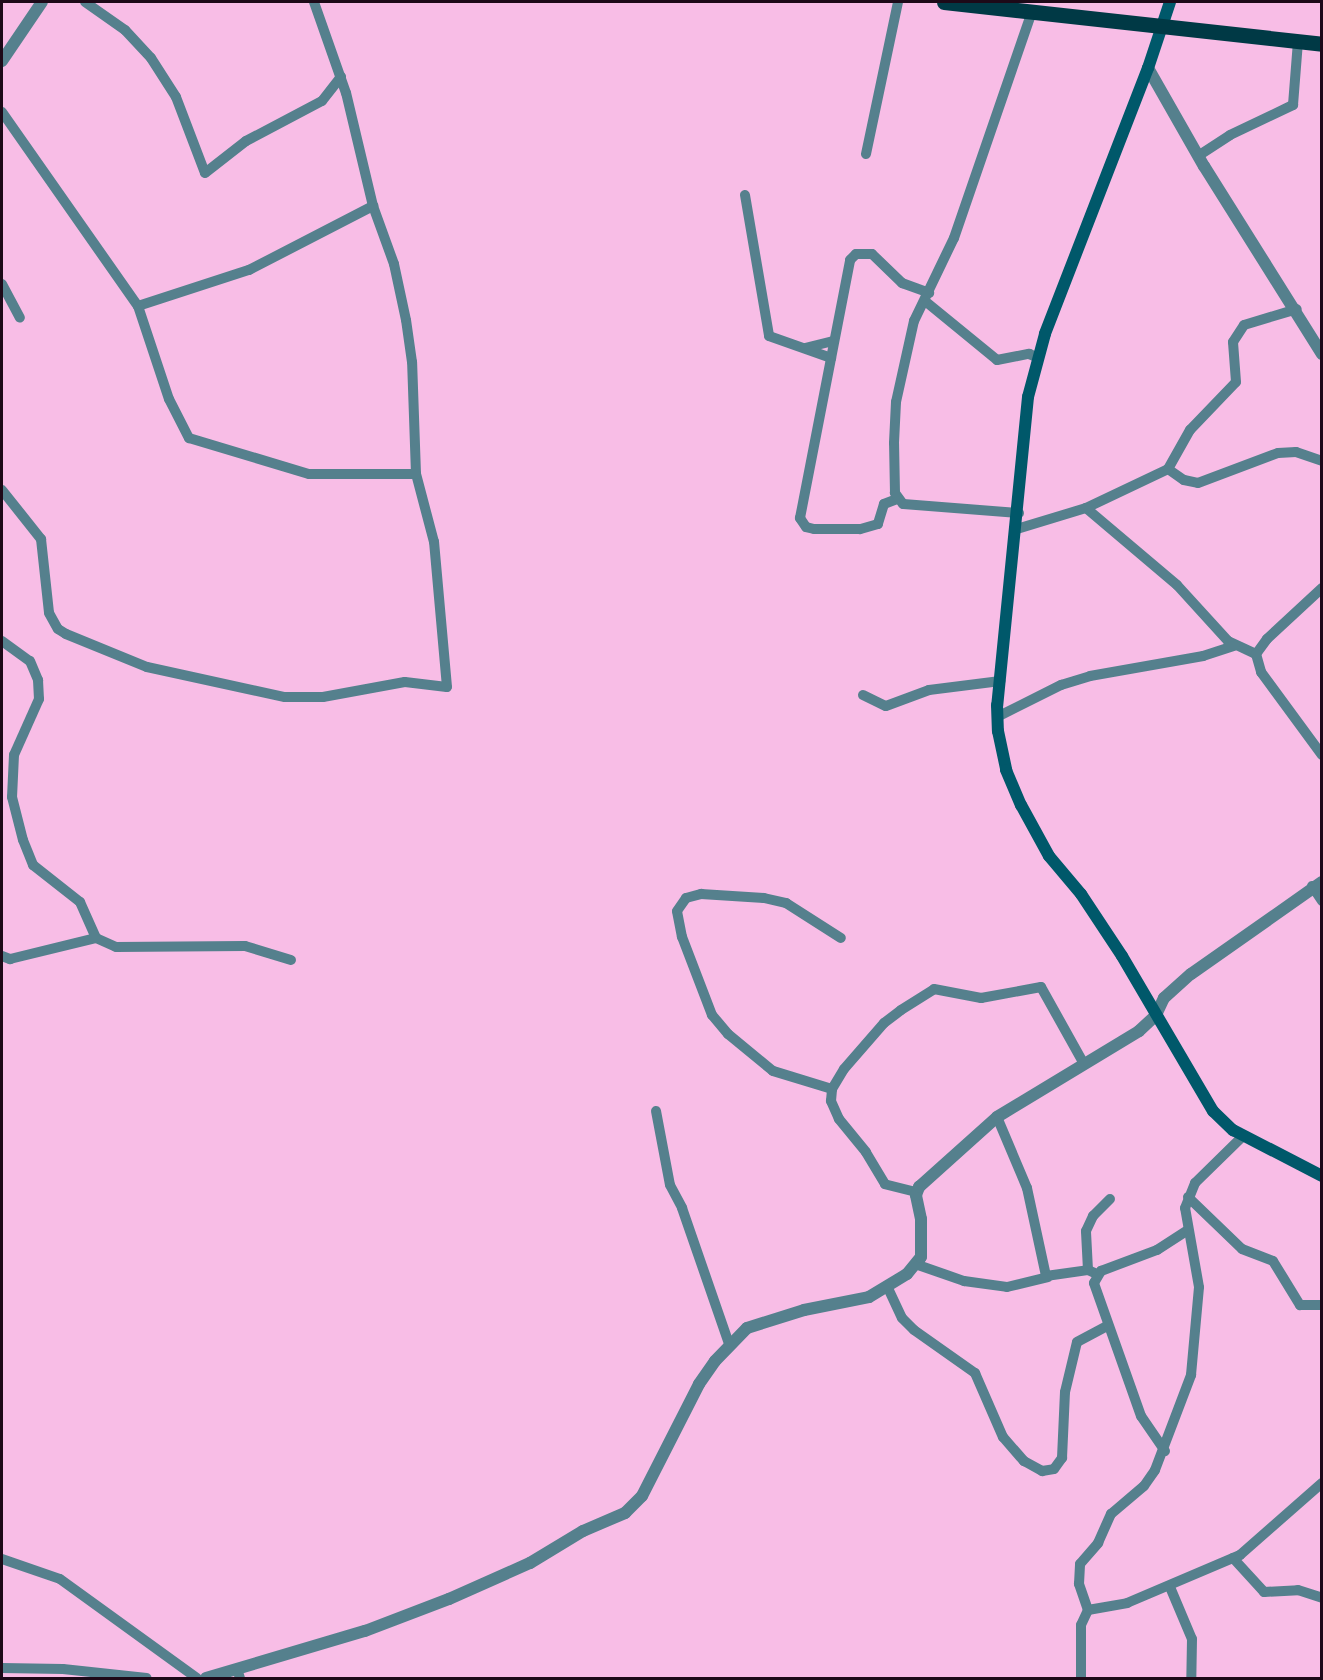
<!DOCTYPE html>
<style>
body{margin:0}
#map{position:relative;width:1323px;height:1680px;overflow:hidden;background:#f8bde6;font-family:Bitter,serif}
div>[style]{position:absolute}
.minor>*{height:10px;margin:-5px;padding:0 5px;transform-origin:5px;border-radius:5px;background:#55808d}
.tertiary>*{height:12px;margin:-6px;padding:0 6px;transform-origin:6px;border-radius:6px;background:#55808d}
.secondary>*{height:12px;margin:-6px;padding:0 6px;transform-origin:6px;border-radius:6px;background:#00586a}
.primary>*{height:15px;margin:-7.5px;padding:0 7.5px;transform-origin:7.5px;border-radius:7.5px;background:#003945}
span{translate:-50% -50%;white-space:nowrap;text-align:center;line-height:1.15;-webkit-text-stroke:6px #f8bde6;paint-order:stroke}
.frame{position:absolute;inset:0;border:3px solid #1d0918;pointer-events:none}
</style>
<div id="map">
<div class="minor">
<i style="left:85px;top:2px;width:49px;rotate:35deg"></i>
<i style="left:125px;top:30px;width:38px;rotate:47deg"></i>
<i style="left:151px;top:58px;width:46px;rotate:57.3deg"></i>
<i style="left:176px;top:97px;width:81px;rotate:69.1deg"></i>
<i style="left:205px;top:173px;width:52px;rotate:-38deg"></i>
<i style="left:246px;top:141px;width:86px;rotate:-27.8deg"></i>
<i style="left:322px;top:101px;width:31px;rotate:-52deg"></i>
<i style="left:2px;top:112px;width:237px;rotate:55deg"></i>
<i style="left:138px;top:306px;width:98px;rotate:71.6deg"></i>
<i style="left:169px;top:399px;width:44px;rotate:62.9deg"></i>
<i style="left:189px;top:438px;width:125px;rotate:16.7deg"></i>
<i style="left:309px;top:474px;width:107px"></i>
<i style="left:866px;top:154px;width:155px;rotate:-78.1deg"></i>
<i style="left:1198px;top:156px;width:38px;rotate:-33deg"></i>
<i style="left:1230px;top:135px;width:70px;rotate:-25.5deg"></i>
<i style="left:1293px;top:105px;width:63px;rotate:-85.5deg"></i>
<i style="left:745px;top:195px;width:143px;rotate:80.3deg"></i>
<i style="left:769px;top:336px;width:66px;rotate:19.5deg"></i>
<i style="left:2px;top:284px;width:38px;rotate:62deg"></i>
<i style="left:925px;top:301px;width:93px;rotate:39.3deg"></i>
<i style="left:997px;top:360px;width:33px;rotate:-11deg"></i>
<i style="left:1029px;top:354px;width:9px;rotate:21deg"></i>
<i style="left:138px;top:306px;width:117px;rotate:-18deg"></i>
<i style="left:249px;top:270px;width:140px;rotate:-27.3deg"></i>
<i style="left:805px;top:348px;width:29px;rotate:-14deg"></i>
<i style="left:1168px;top:469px;width:19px;rotate:35deg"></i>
<i style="left:1184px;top:480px;width:14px;rotate:12deg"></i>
<i style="left:1198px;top:483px;width:85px;rotate:-20.6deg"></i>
<i style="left:1278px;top:453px;width:18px;rotate:-3deg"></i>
<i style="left:1296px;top:452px;width:28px;rotate:19deg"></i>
<i style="left:2px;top:490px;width:63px;rotate:51.5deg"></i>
<i style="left:41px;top:539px;width:74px;rotate:83.8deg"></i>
<i style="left:49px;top:613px;width:18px;rotate:61deg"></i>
<i style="left:58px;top:629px;width:9px;rotate:32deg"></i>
<i style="left:66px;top:634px;width:87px;rotate:22.2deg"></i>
<i style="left:147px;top:667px;width:141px;rotate:12.3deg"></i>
<i style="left:285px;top:697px;width:38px"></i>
<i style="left:323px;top:697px;width:83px;rotate:-10.4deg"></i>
<i style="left:405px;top:682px;width:42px;rotate:6.8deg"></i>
<i style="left:447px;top:687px;width:146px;rotate:-95.1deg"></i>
<i style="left:434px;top:542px;width:70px;rotate:-104.8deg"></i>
<i style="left:416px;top:474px;width:112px;rotate:-92deg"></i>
<i style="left:412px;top:362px;width:42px;rotate:-98.1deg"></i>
<i style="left:406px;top:320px;width:57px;rotate:-102.1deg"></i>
<i style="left:394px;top:264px;width:62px;rotate:-109.9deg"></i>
<i style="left:373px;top:206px;width:116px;rotate:-103.4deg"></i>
<i style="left:346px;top:93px;width:96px;rotate:-109.4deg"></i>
<i style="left:897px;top:499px;width:14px;rotate:159deg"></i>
<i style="left:884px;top:504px;width:21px;rotate:107deg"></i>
<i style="left:878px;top:524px;width:19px;rotate:164deg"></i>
<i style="left:860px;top:529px;width:46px;rotate:180deg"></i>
<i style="left:814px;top:529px;width:8px;rotate:-166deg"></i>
<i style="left:806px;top:527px;width:11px;rotate:-124deg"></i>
<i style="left:800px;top:518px;width:263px;rotate:-79deg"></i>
<i style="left:850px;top:260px;width:8px;rotate:-45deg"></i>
<i style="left:856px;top:254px;width:16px"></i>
<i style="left:872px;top:254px;width:42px;rotate:44deg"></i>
<i style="left:902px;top:283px;width:29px;rotate:20deg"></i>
<i style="left:1086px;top:508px;width:119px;rotate:40.2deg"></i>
<i style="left:1177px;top:585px;width:76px;rotate:47.7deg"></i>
<i style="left:1228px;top:641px;width:31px;rotate:25deg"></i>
<i style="left:1019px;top:513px;width:116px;rotate:-175.6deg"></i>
<i style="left:903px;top:504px;width:14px;rotate:-126deg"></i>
<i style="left:895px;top:493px;width:50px;rotate:-91.1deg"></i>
<i style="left:894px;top:443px;width:41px;rotate:-87.2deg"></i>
<i style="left:896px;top:402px;width:83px;rotate:-77.5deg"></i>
<i style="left:914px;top:321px;width:92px;rotate:-64.3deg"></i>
<i style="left:954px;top:238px;width:239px;rotate:-71deg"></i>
<i style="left:1017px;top:529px;width:72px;rotate:-16.9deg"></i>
<i style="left:1086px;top:508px;width:91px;rotate:-25.4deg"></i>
<i style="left:1168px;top:469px;width:45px;rotate:-60.6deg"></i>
<i style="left:1190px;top:430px;width:66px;rotate:-46.2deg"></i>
<i style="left:1236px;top:382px;width:40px;rotate:-94.3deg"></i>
<i style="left:1233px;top:342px;width:20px;rotate:-57deg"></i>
<i style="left:1244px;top:325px;width:55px;rotate:-16.8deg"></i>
<i style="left:1322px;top:588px;width:75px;rotate:137.2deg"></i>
<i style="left:1267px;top:639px;width:19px;rotate:126deg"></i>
<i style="left:1256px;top:654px;width:19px;rotate:74deg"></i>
<i style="left:1261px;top:672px;width:103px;rotate:53.7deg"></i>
<i style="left:2px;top:641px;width:34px;rotate:36deg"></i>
<i style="left:30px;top:661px;width:21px;rotate:67deg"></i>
<i style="left:38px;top:680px;width:19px;rotate:87deg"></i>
<i style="left:39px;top:699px;width:61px;rotate:114.1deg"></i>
<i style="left:14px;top:755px;width:42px;rotate:92.7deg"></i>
<i style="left:12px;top:797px;width:44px;rotate:75.7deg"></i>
<i style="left:23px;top:840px;width:27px;rotate:68deg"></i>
<i style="left:33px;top:865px;width:60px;rotate:38.2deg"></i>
<i style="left:80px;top:902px;width:39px;rotate:66deg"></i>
<i style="left:96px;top:938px;width:22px;rotate:24deg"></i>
<i style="left:116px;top:947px;width:129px;rotate:-0.4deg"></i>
<i style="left:245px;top:946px;width:48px;rotate:16.9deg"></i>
<i style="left:863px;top:695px;width:25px;rotate:26deg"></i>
<i style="left:886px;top:706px;width:46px;rotate:-20.4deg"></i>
<i style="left:929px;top:690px;width:72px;rotate:-7.2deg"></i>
<i style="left:997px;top:717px;width:72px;rotate:-26.6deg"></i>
<i style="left:1061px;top:685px;width:30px;rotate:-17deg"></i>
<i style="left:1090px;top:676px;width:115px;rotate:-10deg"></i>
<i style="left:1203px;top:656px;width:33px;rotate:-18deg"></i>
<i style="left:1312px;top:886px;width:18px;rotate:56deg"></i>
<i style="left:2px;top:956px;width:9px;rotate:21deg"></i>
<i style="left:10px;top:959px;width:89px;rotate:-13.7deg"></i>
<i style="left:832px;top:1089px;width:62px;rotate:-163deg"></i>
<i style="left:773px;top:1071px;width:58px;rotate:-140.6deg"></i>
<i style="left:728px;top:1034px;width:25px;rotate:-130deg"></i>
<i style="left:712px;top:1015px;width:84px;rotate:-111deg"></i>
<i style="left:682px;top:937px;width:26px;rotate:-101deg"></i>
<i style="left:677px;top:911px;width:16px;rotate:-55deg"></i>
<i style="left:686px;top:898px;width:16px;rotate:-15deg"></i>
<i style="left:701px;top:894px;width:63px;rotate:3.6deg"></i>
<i style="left:764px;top:898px;width:23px;rotate:13deg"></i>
<i style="left:786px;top:903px;width:65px;rotate:32.5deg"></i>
<i style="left:656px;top:1111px;width:75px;rotate:79.3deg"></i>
<i style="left:670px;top:1185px;width:26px;rotate:62deg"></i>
<i style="left:682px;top:1208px;width:144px;rotate:70.9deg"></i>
<i style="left:997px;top:1117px;width:77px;rotate:67.1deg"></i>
<i style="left:1027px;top:1188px;width:90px;rotate:77.8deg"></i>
<i style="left:1046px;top:1276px;width:42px;rotate:-8.1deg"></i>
<i style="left:1088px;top:1270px;width:10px;rotate:24deg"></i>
<i style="left:916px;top:1192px;width:32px;rotate:-166deg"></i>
<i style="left:885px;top:1184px;width:37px;rotate:-121deg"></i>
<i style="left:866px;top:1152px;width:43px;rotate:-129.3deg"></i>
<i style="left:839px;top:1119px;width:20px;rotate:-114deg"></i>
<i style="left:831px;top:1101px;width:12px;rotate:-85deg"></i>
<i style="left:832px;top:1089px;width:23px;rotate:-59deg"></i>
<i style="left:844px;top:1069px;width:61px;rotate:-49deg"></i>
<i style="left:884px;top:1023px;width:21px;rotate:-37deg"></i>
<i style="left:901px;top:1010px;width:39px;rotate:-32deg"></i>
<i style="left:934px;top:989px;width:48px;rotate:10.8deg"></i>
<i style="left:981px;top:998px;width:61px;rotate:-10.4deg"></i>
<i style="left:1041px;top:987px;width:88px;rotate:60.8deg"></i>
<i style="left:1188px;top:1197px;width:75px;rotate:43.9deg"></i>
<i style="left:1242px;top:1249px;width:33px;rotate:21deg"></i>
<i style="left:1273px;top:1261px;width:52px;rotate:58.5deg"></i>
<i style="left:1300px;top:1305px;width:22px"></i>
<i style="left:918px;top:1265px;width:49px;rotate:19.2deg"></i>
<i style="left:964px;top:1281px;width:43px;rotate:7.9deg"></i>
<i style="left:1007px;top:1287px;width:42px;rotate:-13.7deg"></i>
<i style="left:1088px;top:1270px;width:39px;rotate:-93deg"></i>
<i style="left:1086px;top:1231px;width:17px;rotate:-65deg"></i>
<i style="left:1093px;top:1216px;width:24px;rotate:-45deg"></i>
<i style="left:887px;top:1286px;width:35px;rotate:65deg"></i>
<i style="left:902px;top:1318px;width:17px;rotate:45deg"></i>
<i style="left:914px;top:1330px;width:75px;rotate:35.2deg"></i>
<i style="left:975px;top:1373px;width:70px;rotate:66.4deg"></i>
<i style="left:1003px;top:1437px;width:32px;rotate:49deg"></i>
<i style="left:1024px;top:1461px;width:21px;rotate:29deg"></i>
<i style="left:1042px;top:1471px;width:12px;rotate:-9deg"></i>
<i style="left:1054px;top:1469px;width:14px;rotate:-54deg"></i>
<i style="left:1062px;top:1458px;width:66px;rotate:-87.4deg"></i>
<i style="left:1065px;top:1392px;width:51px;rotate:-76.5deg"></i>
<i style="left:1077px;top:1342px;width:34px;rotate:-28deg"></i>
<i style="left:1165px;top:1451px;width:42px;rotate:-124.4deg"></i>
<i style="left:1141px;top:1416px;width:141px;rotate:-109.5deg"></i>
<i style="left:1094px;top:1283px;width:14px;rotate:-60deg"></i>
<i style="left:1101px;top:1271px;width:60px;rotate:-20.6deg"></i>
<i style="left:1157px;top:1250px;width:35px;rotate:-33deg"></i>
<i style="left:1233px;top:1558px;width:46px;rotate:47.6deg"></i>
<i style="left:1264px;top:1592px;width:34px;rotate:-3deg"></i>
<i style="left:1298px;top:1590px;width:25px;rotate:18deg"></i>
<i style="left:2px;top:1559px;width:61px;rotate:19deg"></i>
<i style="left:60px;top:1579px;width:169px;rotate:35.9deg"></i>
<i style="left:1170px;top:1587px;width:56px;rotate:67.1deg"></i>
<i style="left:1192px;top:1639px;width:39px;rotate:91deg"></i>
<i style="left:1088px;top:1610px;width:28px;rotate:-109deg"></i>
<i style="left:1079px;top:1584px;width:20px;rotate:-87deg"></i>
<i style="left:1080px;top:1564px;width:28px;rotate:-49deg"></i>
<i style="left:1098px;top:1543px;width:32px;rotate:-66deg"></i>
<i style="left:1111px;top:1514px;width:43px;rotate:-40.3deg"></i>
<i style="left:1144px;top:1486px;width:19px;rotate:-55deg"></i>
<i style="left:1155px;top:1470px;width:102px;rotate:-69.2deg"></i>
<i style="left:1191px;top:1375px;width:88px;rotate:-84.8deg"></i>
<i style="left:1199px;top:1287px;width:80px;rotate:-100deg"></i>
<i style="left:1185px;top:1208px;width:27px;rotate:-68deg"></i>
<i style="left:1195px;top:1183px;width:67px;rotate:-44.4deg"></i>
<i style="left:2px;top:1668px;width:61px;rotate:0.9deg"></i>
<i style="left:63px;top:1669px;width:84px;rotate:6.1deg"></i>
<i style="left:237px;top:1669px;width:9px;rotate:72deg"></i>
<i style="left:1081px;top:1678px;width:53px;rotate:-90deg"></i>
<i style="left:1081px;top:1625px;width:17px;rotate:-65deg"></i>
<i style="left:1088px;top:1610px;width:40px;rotate:-10deg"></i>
<i style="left:1127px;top:1603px;width:123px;rotate:-23deg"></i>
<i style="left:1240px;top:1555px;width:109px;rotate:-41.3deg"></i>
</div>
<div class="tertiary">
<i style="left:2px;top:61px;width:71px;rotate:-55.9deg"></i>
<i style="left:1148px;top:68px;width:113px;rotate:60.3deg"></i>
<i style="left:1204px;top:166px;width:222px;rotate:57.9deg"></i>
<i style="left:206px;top:1678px;width:166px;rotate:-16.5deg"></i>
<i style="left:365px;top:1631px;width:90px;rotate:-20.9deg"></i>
<i style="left:449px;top:1599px;width:89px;rotate:-24deg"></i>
<i style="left:530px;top:1563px;width:62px;rotate:-31.1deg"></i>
<i style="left:583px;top:1531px;width:46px;rotate:-23.2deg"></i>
<i style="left:625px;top:1513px;width:24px;rotate:-45deg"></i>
<i style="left:642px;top:1496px;width:126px;rotate:-63deg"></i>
<i style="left:699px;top:1384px;width:28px;rotate:-55deg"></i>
<i style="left:715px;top:1361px;width:46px;rotate:-45.9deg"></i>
<i style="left:747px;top:1328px;width:60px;rotate:-17.5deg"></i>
<i style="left:804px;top:1310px;width:66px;rotate:-11.3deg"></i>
<i style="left:869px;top:1297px;width:44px;rotate:-31.2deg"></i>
<i style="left:907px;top:1274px;width:22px;rotate:-51deg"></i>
<i style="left:921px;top:1257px;width:38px;rotate:-90deg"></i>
<i style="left:921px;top:1219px;width:25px;rotate:-102deg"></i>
<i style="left:916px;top:1195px;width:9px;rotate:-69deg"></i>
<i style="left:919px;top:1187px;width:105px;rotate:-41.9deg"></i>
<i style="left:997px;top:1117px;width:166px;rotate:-31.2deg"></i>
<i style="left:1139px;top:1031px;width:23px;rotate:-43deg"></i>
<i style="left:1156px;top:1015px;width:19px;rotate:-65deg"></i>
<i style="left:1164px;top:998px;width:36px;rotate:-42deg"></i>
<i style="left:1191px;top:974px;width:160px;rotate:-35.1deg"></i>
</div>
<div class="secondary">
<i style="left:1170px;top:2px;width:70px;rotate:108.4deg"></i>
<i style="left:1148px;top:68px;width:285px;rotate:111.2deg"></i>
<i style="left:1045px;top:334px;width:65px;rotate:105.1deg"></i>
<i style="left:1028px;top:397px;width:310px;rotate:95.7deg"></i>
<i style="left:997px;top:705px;width:26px;rotate:88deg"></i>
<i style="left:998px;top:731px;width:40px;rotate:78deg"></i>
<i style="left:1006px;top:770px;width:38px;rotate:67deg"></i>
<i style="left:1021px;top:805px;width:58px;rotate:61.2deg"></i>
<i style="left:1049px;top:856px;width:50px;rotate:49.9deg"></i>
<i style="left:1081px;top:894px;width:74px;rotate:56.5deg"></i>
<i style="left:1122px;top:956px;width:180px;rotate:59.6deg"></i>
<i style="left:1213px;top:1111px;width:28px;rotate:44deg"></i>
<i style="left:1233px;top:1130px;width:100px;rotate:27.3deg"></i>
</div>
<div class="primary">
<i style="left:944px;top:2px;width:380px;rotate:6.3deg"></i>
</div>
<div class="frame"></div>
</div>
